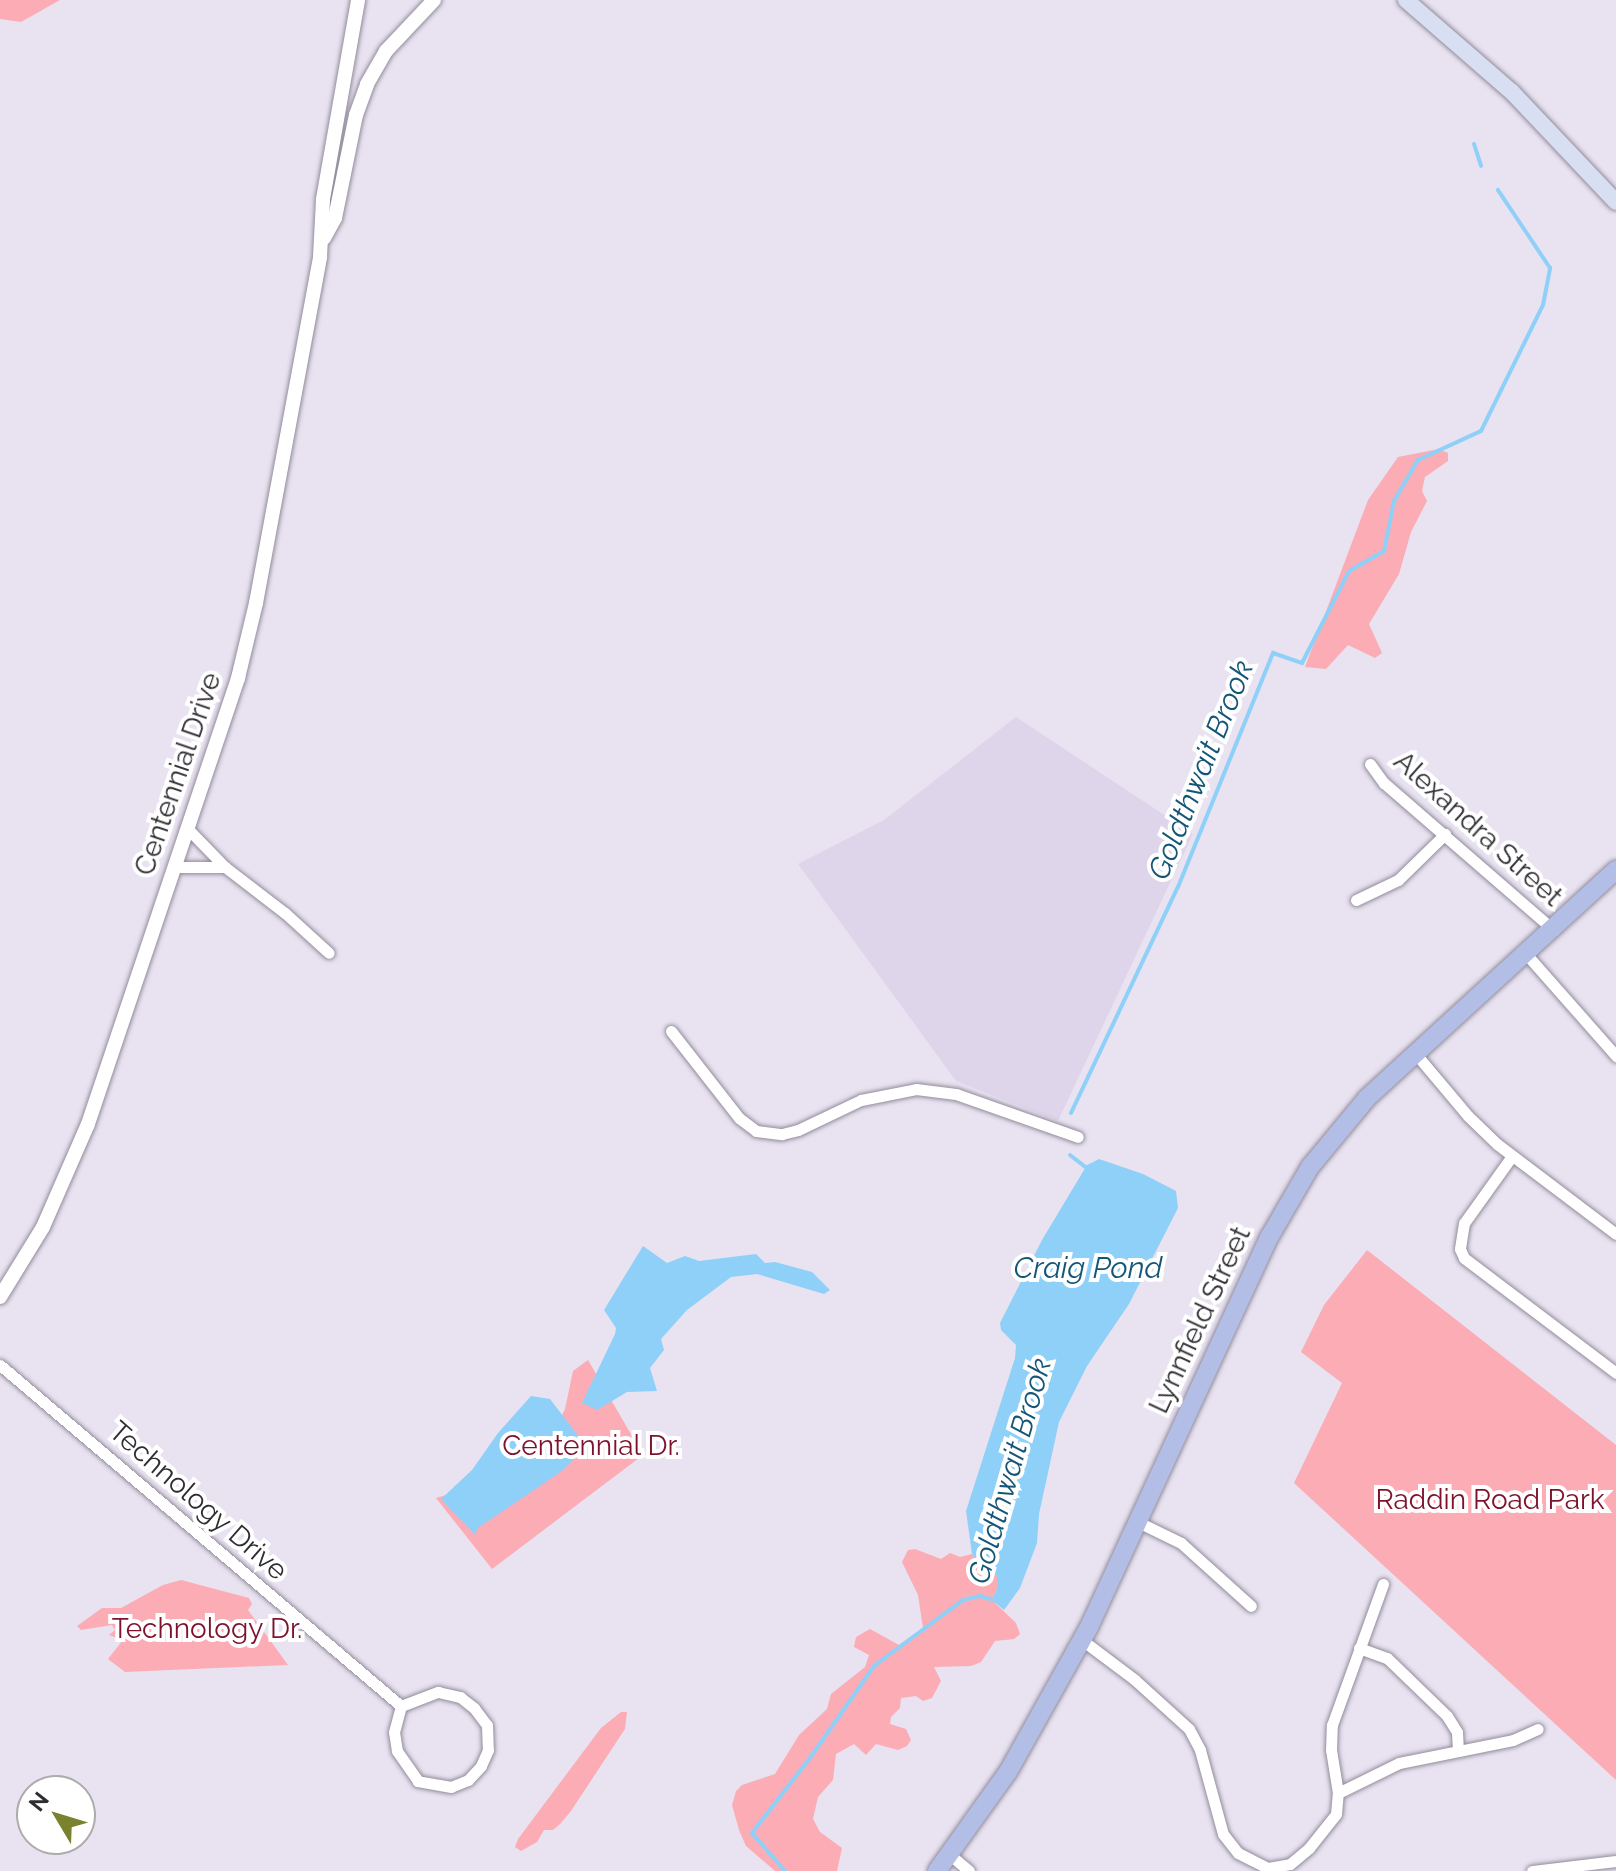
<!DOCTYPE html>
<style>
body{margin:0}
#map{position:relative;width:1616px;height:1871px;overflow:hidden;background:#e8e2f1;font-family:Raleway,sans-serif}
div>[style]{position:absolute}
.built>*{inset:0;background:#ded5eb}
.green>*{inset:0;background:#fcacb4}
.water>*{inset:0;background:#8fd0f9}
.stream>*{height:4px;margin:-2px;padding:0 2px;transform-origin:2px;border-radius:2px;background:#8fd0f9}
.roads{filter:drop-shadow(0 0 2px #928c9a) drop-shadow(0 0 2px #928c9a)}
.minor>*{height:11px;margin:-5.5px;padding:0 5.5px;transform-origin:5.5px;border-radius:5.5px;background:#fff}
.tertiary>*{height:14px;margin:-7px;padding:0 7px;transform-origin:7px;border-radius:7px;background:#fff}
.secondary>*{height:16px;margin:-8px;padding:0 8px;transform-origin:8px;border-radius:8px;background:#d9dff3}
.primary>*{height:18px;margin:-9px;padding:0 9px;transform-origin:9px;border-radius:9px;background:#b3bee6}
span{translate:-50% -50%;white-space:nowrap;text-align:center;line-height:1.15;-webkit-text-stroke:8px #fff;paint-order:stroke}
.street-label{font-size:28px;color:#2f2d32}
.park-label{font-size:28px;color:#7d112e}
.water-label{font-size:30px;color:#155678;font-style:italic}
.north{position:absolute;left:16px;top:1775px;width:80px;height:80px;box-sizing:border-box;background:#fff;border:2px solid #acabad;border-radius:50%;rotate:308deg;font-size:22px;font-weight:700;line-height:32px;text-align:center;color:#2f2d32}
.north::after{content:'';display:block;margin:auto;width:28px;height:36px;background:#7a822e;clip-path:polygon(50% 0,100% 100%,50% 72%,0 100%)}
</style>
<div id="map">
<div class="built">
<i style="clip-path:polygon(1016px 717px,1193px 834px,1058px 1121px,956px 1081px,798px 864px,884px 820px)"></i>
</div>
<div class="green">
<i style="clip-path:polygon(0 0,60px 0,21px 22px,0 19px)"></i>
<i style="clip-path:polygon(1439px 449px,1448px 453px,1448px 461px,1425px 477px,1422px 491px,1427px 501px,1411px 532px,1399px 574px,1369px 624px,1382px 653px,1375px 658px,1348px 645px,1326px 669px,1305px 667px,1368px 500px,1398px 457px)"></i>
<i style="clip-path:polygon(1367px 1250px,1616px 1445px,1616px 1780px,1294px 1483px,1342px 1383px,1301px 1352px,1324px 1305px)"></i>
<i style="clip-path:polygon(588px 1360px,643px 1455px,492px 1569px,436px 1498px,462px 1490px,556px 1427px,565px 1409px,573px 1371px)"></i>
<i style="clip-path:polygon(915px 1549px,941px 1559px,950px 1553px,960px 1557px,972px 1554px,978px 1564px,997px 1576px,997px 1589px,992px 1600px,1016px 1623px,1020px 1634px,1014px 1639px,995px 1641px,981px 1662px,971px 1666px,934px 1667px,941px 1681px,932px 1698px,923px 1701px,916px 1696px,901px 1698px,900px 1708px,891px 1717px,890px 1724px,906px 1729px,911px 1740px,907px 1746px,898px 1750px,876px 1744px,866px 1755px,854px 1744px,836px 1754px,833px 1780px,818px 1797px,813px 1819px,820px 1832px,842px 1848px,837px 1871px,775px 1871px,746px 1846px,739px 1830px,732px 1805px,736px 1791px,742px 1785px,775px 1774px,799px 1735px,827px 1709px,831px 1694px,865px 1667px,869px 1655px,854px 1647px,856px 1637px,870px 1629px,899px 1645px,923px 1628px,918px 1595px,902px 1562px,908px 1550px)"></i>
<i style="clip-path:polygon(181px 1580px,249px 1598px,252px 1604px,248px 1610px,288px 1665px,125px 1672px,108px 1659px,123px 1640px,109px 1635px,115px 1630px,112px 1625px,81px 1630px,77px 1626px,102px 1608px,121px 1608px,163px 1585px)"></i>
<i style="clip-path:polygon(621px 1712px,627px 1712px,625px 1729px,571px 1811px,560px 1824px,553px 1830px,544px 1830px,537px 1842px,521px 1851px,515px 1847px,518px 1839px,601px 1728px)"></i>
</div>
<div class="water">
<i style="clip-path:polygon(1099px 1159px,1143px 1174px,1176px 1191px,1178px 1208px,1129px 1304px,1087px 1366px,1059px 1422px,1039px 1514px,1037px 1543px,1020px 1588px,1004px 1610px,992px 1600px,997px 1589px,997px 1576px,978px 1564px,972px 1554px,966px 1511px,1015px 1358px,1016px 1345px,1001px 1330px,1000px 1323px,1042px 1240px,1087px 1165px)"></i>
<i style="clip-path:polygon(643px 1246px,667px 1263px,685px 1256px,699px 1261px,756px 1254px,765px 1263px,775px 1262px,812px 1272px,830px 1290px,824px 1294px,757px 1274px,731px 1277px,687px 1310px,661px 1339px,664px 1350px,650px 1368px,657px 1391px,627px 1392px,597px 1410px,582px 1403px,615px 1334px,616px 1328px,604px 1310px)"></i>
<i style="clip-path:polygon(531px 1396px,550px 1399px,583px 1442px,582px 1451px,562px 1471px,478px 1528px,475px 1535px,441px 1499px,472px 1470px,498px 1433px)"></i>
</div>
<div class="stream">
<i style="left:1474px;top:144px;width:23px;rotate:72deg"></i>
<i style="left:1071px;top:1113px;width:250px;rotate:-64.7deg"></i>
<i style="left:1178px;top:887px;width:253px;rotate:-67.9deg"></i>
<i style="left:1273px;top:653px;width:31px;rotate:19deg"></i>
<i style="left:1302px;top:663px;width:103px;rotate:-62.9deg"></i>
<i style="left:1349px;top:571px;width:40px;rotate:-29.7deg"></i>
<i style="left:1384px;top:551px;width:51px;rotate:-78.7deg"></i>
<i style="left:1394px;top:501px;width:48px;rotate:-59.7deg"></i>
<i style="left:1418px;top:460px;width:69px;rotate:-24.7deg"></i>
<i style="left:1481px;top:431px;width:140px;rotate:-63.8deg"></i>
<i style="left:1543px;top:305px;width:38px;rotate:-79deg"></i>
<i style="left:1550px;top:268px;width:94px;rotate:-123.7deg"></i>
<i style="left:1070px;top:1155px;width:23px;rotate:38deg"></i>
<i style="left:785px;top:1871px;width:50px;rotate:-131deg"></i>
<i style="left:752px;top:1833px;width:95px;rotate:-52.3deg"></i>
<i style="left:810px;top:1758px;width:112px;rotate:-55.2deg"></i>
<i style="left:874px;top:1666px;width:111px;rotate:-36.6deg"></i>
<i style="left:963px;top:1600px;width:17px;rotate:-13deg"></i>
<i style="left:980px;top:1596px;width:18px;rotate:16deg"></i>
</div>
<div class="roads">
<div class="minor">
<i style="left:1370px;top:764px;width:24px;rotate:54deg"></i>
<i style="left:1384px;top:783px;width:225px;rotate:40.9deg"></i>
<i style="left:188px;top:829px;width:53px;rotate:45.8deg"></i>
<i style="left:225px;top:867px;width:76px;rotate:37.5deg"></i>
<i style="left:285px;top:913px;width:59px;rotate:42.3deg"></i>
<i style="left:174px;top:867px;width:51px"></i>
<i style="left:1356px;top:900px;width:47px;rotate:-25.5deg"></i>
<i style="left:1398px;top:880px;width:66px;rotate:-44.4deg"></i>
<i style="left:1527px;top:955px;width:135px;rotate:48.6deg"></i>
<i style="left:671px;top:1031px;width:110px;rotate:52deg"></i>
<i style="left:739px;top:1118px;width:21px;rotate:37deg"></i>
<i style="left:756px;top:1131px;width:26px;rotate:7deg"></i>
<i style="left:782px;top:1134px;width:16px;rotate:-14deg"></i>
<i style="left:798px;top:1130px;width:70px;rotate:-25.5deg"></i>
<i style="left:861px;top:1100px;width:56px;rotate:-11.3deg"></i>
<i style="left:916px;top:1089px;width:40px;rotate:7.1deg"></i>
<i style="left:956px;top:1094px;width:129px;rotate:19.4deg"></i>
<i style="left:1415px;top:1053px;width:82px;rotate:49.9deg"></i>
<i style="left:1468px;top:1116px;width:40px;rotate:44deg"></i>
<i style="left:1497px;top:1144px;width:149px;rotate:37.1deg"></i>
<i style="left:1512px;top:1156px;width:82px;rotate:125.6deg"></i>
<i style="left:1464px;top:1223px;width:26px;rotate:99deg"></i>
<i style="left:1460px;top:1249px;width:10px;rotate:66deg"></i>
<i style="left:1464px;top:1258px;width:191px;rotate:37.1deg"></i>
<i style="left:0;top:1365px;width:526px;rotate:40.38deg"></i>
<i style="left:1138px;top:1522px;width:48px;rotate:26deg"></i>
<i style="left:1181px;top:1543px;width:94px;rotate:42deg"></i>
<i style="left:1082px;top:1640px;width:66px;rotate:37deg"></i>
<i style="left:1135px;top:1680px;width:73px;rotate:42.2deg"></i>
<i style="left:1189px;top:1729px;width:24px;rotate:62deg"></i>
<i style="left:1200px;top:1750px;width:87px;rotate:74.7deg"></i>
<i style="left:1223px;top:1834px;width:24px;rotate:52deg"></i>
<i style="left:1238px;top:1853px;width:34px;rotate:27deg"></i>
<i style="left:1268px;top:1868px;width:22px;rotate:-10deg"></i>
<i style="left:1290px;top:1864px;width:25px;rotate:-40deg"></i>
<i style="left:1309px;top:1848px;width:43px;rotate:-51.5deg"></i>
<i style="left:1336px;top:1814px;width:21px;rotate:-85deg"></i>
<i style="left:1338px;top:1793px;width:68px;rotate:-26.2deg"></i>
<i style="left:1399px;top:1763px;width:116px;rotate:-11.4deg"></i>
<i style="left:1513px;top:1740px;width:27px;rotate:-24deg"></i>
<i style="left:1359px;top:1648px;width:30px;rotate:20deg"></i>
<i style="left:1387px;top:1658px;width:83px;rotate:44deg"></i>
<i style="left:1447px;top:1716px;width:19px;rotate:58deg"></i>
<i style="left:1457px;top:1732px;width:19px;rotate:87deg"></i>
<i style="left:438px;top:1692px;width:23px;rotate:13deg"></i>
<i style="left:460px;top:1697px;width:18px;rotate:38deg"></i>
<i style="left:474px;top:1708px;width:21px;rotate:53deg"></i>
<i style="left:487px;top:1725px;width:25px;rotate:88deg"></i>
<i style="left:488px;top:1750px;width:17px;rotate:114deg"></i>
<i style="left:481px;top:1766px;width:19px;rotate:133deg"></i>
<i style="left:468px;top:1780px;width:18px;rotate:158deg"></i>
<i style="left:451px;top:1787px;width:34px;rotate:-170deg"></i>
<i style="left:418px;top:1781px;width:37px;rotate:-125deg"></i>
<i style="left:397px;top:1751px;width:19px;rotate:-99deg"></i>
<i style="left:394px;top:1732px;width:27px;rotate:-75deg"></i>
<i style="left:401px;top:1706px;width:40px;rotate:-21deg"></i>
<i style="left:1338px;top:1793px;width:44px;rotate:-99.2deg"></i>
<i style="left:1331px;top:1750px;width:25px;rotate:-88deg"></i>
<i style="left:1332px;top:1725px;width:150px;rotate:-70.1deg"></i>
<i style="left:949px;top:1854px;width:26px;rotate:40deg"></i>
<i style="left:1532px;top:1871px;width:85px;rotate:-6.8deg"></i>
</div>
<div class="tertiary">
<i style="left:324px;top:238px;width:23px;rotate:-61deg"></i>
<i style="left:335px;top:218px;width:105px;rotate:-78.5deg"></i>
<i style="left:356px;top:115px;width:33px;rotate:-70deg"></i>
<i style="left:367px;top:84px;width:38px;rotate:-60deg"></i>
<i style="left:386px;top:51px;width:70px;rotate:-46.7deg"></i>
<i style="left:0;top:1297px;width:82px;rotate:-58.4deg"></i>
<i style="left:43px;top:1227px;width:112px;rotate:-66.4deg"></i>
<i style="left:88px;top:1124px;width:471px;rotate:-71.4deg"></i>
<i style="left:238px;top:678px;width:77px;rotate:-76.5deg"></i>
<i style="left:256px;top:603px;width:352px;rotate:-79.5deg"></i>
<i style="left:320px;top:257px;width:58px;rotate:-87deg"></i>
<i style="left:323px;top:199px;width:202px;rotate:-80deg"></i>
</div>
<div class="secondary">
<i style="left:1406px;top:0;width:140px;rotate:41deg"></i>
<i style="left:1512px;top:92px;width:151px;rotate:46.6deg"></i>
</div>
<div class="primary">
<i style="left:937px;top:1871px;width:122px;rotate:-54.4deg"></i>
<i style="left:1008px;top:1772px;width:166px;rotate:-60.8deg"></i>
<i style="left:1089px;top:1627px;width:431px;rotate:-65.2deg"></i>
<i style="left:1270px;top:1236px;width:80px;rotate:-59.9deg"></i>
<i style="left:1310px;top:1167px;width:89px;rotate:-50.4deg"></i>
<i style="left:1367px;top:1098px;width:338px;rotate:-42.5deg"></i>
</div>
</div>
<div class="street-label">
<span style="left:178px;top:774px;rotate:-71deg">Centennial Drive</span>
<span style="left:1478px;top:829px;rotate:42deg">Alexandra Street</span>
<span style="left:1200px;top:1320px;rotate:-65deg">Lynnfield Street</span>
<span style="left:198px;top:1501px;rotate:41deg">Technology Drive</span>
</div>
<div class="park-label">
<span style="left:591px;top:1446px">Centennial Dr.</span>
<span style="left:1490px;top:1500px">Raddin Road Park</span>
<span style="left:207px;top:1629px">Technology Dr.</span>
</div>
<div class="water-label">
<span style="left:1201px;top:770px;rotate:-68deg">Goldthwait Brook</span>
<span style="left:1088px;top:1268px">Craig Pond</span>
<span style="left:1010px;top:1471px;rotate:-74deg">Goldthwait Brook</span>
</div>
<div class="north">N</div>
</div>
